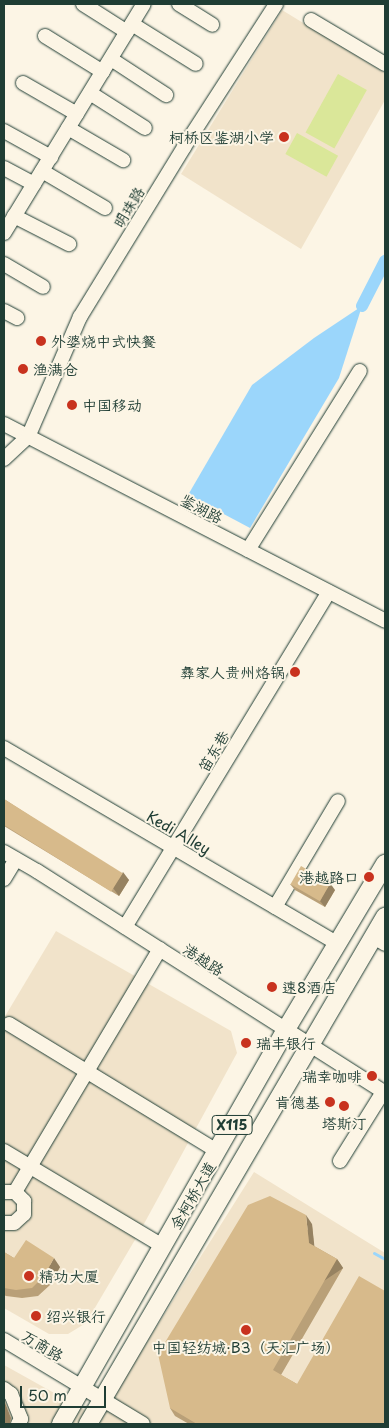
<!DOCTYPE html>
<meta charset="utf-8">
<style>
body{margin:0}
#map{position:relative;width:389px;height:1428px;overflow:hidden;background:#fcf5e5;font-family:"Playpen Sans","LXGW WenKai TC",sans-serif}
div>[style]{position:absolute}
.built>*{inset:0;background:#f1e3ca}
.green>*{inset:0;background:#dae799;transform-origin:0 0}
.water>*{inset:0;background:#9bd6fb}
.stream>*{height:3px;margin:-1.5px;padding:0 1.5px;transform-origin:1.5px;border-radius:1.5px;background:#9bd6fb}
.canal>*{height:12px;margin:-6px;padding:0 6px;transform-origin:6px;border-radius:6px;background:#9bd6fb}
.roads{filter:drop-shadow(0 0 1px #1f3d34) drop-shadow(0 0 1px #1f3d34)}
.minor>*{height:14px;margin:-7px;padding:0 7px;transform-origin:7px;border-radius:7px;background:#fcf5e5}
.major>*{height:18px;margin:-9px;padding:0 9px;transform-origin:9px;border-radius:9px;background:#fcf5e5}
.wall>*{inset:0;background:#b9a078}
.shaded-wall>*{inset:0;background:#968261;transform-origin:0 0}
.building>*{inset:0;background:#d7ba8b;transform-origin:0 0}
.dots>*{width:14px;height:14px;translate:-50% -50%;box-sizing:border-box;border:2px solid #fcf5e5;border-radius:50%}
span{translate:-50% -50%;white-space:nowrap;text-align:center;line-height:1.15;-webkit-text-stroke:4px #fcf5e5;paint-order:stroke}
.shield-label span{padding:1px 4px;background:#fcf5e5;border:1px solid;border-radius:4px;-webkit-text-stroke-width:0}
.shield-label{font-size:14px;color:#1f3d34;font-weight:700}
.poi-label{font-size:15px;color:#1f3d34}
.right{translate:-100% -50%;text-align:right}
.left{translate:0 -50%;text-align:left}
.street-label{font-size:15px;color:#1f3d34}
.frame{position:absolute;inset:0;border:5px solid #1f3d34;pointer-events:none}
.scale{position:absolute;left:20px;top:1386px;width:86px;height:22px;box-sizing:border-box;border:2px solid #1f3d34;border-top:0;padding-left:6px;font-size:15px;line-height:18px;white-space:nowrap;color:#1f3d34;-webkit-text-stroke:4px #fcf5e5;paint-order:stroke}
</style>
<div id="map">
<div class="built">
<i style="clip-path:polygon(282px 10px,385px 73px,385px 100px,301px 249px,181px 174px)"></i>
<i style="clip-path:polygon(56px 931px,231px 1031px,237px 1053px,139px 1233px,86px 1323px,68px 1334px,49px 1334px,4px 1308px,4px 1018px)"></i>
<i style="clip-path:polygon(254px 1172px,385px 1253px,385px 1424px,4px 1424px,4px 1365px,99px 1418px)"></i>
</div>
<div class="green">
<i style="left:338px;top:74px;width:33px;height:67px;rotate:29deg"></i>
<i style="left:297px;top:133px;width:47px;height:24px;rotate:29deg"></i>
</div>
<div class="water">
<i style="clip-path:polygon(362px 306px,339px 378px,250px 528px,188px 495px,252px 385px,314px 338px)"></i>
</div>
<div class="stream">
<i style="left:374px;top:1253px;width:13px;rotate:29deg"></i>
</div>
<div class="canal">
<i style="left:362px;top:306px;width:51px;rotate:-62.9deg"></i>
</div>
<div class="roads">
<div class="minor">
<i style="left:83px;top:4px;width:52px;rotate:32.5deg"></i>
<i style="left:179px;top:4px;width:39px;rotate:32deg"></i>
<i style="left:311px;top:20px;width:86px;rotate:30.7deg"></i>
<i style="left:132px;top:24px;width:75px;rotate:32deg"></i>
<i style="left:45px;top:36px;width:68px;rotate:31.8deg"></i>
<i style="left:111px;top:59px;width:66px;rotate:33.2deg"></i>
<i style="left:23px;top:83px;width:62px;rotate:29.9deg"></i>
<i style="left:90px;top:93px;width:65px;rotate:32.5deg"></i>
<i style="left:68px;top:128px;width:64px;rotate:30.2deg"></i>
<i style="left:4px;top:131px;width:54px;rotate:29deg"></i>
<i style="left:4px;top:168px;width:34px;rotate:28deg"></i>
<i style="left:42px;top:171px;width:73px;rotate:30.4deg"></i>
<i style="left:14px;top:216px;width:62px;rotate:27deg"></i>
<i style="left:4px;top:233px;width:268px;rotate:-58.6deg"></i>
<i style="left:4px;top:264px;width:45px;rotate:30.5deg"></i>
<i style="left:4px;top:311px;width:15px;rotate:28deg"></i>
<i style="left:4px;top:424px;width:429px;rotate:27.3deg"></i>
<i style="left:4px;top:459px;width:33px;rotate:-43deg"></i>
<i style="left:28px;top:437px;width:131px;rotate:-66.6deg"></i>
<i style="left:80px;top:317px;width:199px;rotate:-58.5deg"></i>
<i style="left:184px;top:147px;width:170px;rotate:-57.2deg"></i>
<i style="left:248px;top:550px;width:211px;rotate:-58deg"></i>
<i style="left:4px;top:748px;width:387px;rotate:30.4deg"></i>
<i style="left:4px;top:852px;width:38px;rotate:30deg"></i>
<i style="left:37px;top:871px;width:413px;rotate:32.5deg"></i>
<i style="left:4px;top:879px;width:23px;rotate:-59deg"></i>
<i style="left:275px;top:907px;width:123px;rotate:-59.3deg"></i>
<i style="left:125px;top:927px;width:392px;rotate:-58.7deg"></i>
<i style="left:374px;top:937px;width:13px;rotate:32deg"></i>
<i style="left:9px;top:1024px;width:244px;rotate:31.4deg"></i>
<i style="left:4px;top:1151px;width:185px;rotate:30.9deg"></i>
<i style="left:340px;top:1161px;width:81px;rotate:-58.1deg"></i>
<i style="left:4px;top:1192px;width:11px"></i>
<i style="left:15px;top:1192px;width:13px;rotate:45deg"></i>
<i style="left:24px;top:1201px;width:13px;rotate:90deg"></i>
<i style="left:24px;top:1214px;width:13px;rotate:138deg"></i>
<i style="left:14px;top:1223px;width:10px;rotate:180deg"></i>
<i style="left:15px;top:1192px;width:283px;rotate:-59.2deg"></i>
<i style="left:4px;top:1340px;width:162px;rotate:31.1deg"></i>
<i style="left:4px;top:1389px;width:9px;rotate:36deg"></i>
<i style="left:11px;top:1394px;width:27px;rotate:68deg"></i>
<i style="left:21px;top:1419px;width:6px;rotate:121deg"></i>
</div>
<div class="major">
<i style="left:61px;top:1424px;width:452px;rotate:-60.3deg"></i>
<i style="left:285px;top:1031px;width:195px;rotate:-59.1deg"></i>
<i style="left:88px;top:1424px;width:588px;rotate:-59.64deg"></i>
</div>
</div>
<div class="wall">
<i style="clip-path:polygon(4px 799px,129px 880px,119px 896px,4px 826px)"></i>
<i style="clip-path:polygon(290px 884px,335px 890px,325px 907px,295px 890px)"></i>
<i style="clip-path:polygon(312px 1224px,314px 1246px,337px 1259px,343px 1268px,281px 1375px,297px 1384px,385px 1424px,189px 1424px,175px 1416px,170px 1408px)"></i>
<i style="clip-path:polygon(4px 1252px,14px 1258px,60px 1267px,50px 1285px,38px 1296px,22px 1298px,6px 1296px,4px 1295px)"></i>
</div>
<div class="shaded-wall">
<i style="clip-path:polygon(123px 872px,129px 880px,119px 896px,113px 888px)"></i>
<i style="clip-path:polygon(330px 883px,335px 890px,325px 907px,320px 901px)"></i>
<i style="clip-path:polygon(306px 1215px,312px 1224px,315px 1252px,309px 1243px)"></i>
<i style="clip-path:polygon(54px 1258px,60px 1267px,50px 1285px,44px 1276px)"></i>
<i style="left:337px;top:1259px;width:11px;height:128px;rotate:56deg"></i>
<i style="clip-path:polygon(4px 1400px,11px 1418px,10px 1424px,4px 1424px)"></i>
</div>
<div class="building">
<i style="left:4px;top:799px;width:140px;height:22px;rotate:32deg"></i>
<i style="left:301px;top:866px;width:34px;height:21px;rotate:30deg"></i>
<i style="clip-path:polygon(270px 1196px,306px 1215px,309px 1243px,337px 1259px,273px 1370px,297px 1384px,359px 1276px,385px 1291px,385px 1424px,197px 1424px,170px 1408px,158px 1354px,248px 1205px)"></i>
<i style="clip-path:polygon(26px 1240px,54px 1258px,44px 1276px,32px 1288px,16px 1290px,4px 1288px,4px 1252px,14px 1258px)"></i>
<i style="clip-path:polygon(4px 1406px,5px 1410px,4px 1416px)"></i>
</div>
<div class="dots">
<i style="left:284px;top:137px;background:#c8321e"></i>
<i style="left:41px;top:341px;background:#c8321e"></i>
<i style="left:23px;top:369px;background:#c8321e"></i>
<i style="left:72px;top:405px;background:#c8321e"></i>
<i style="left:295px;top:672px;background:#c8321e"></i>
<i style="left:369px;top:877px;background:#c8321e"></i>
<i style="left:272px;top:987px;background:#c8321e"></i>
<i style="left:246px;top:1043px;background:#c8321e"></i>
<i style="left:372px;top:1076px;background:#c8321e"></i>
<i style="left:330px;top:1102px;background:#c8321e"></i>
<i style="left:344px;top:1106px;background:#c8321e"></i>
<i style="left:29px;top:1276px;background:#c8321e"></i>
<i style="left:36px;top:1316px;background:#c8321e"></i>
<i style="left:246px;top:1330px;background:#c8321e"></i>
</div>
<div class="shield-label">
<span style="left:232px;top:1125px">X115</span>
</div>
<div class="poi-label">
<span class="right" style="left:274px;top:137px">柯桥区鉴湖小学</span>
<span class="left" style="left:51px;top:341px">外婆烧中式快餐</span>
<span class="left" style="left:33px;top:369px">渔满仓</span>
<span class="left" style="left:82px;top:405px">中国移动</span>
<span class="right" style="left:285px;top:672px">彝家人贵州烙锅</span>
<span class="right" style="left:359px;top:877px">港越路口</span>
<span class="left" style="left:282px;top:987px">速8酒店</span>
<span class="left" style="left:256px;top:1043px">瑞丰银行</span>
<span class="right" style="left:362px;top:1076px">瑞幸咖啡</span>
<span class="right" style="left:320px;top:1102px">肯德基</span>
<span style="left:344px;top:1123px">塔斯汀</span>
<span class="left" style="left:39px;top:1276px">精功大厦</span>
<span class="left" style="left:46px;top:1316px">绍兴银行</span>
<span style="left:246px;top:1347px">中国轻纺城·B3（天汇广场）</span>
</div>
<div class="street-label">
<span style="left:128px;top:207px;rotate:-59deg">明珠路</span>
<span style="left:202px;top:508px;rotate:27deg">鉴湖路</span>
<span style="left:213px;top:751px;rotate:-59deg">笛东巷</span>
<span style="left:179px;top:832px;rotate:30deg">Kedi Alley</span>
<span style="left:204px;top:959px;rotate:33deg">港越路</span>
<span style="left:192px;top:1195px;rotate:-60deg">金柯桥大道</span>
<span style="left:43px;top:1345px;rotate:31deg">万商路</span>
</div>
<div class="frame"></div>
<div class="scale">50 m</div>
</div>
